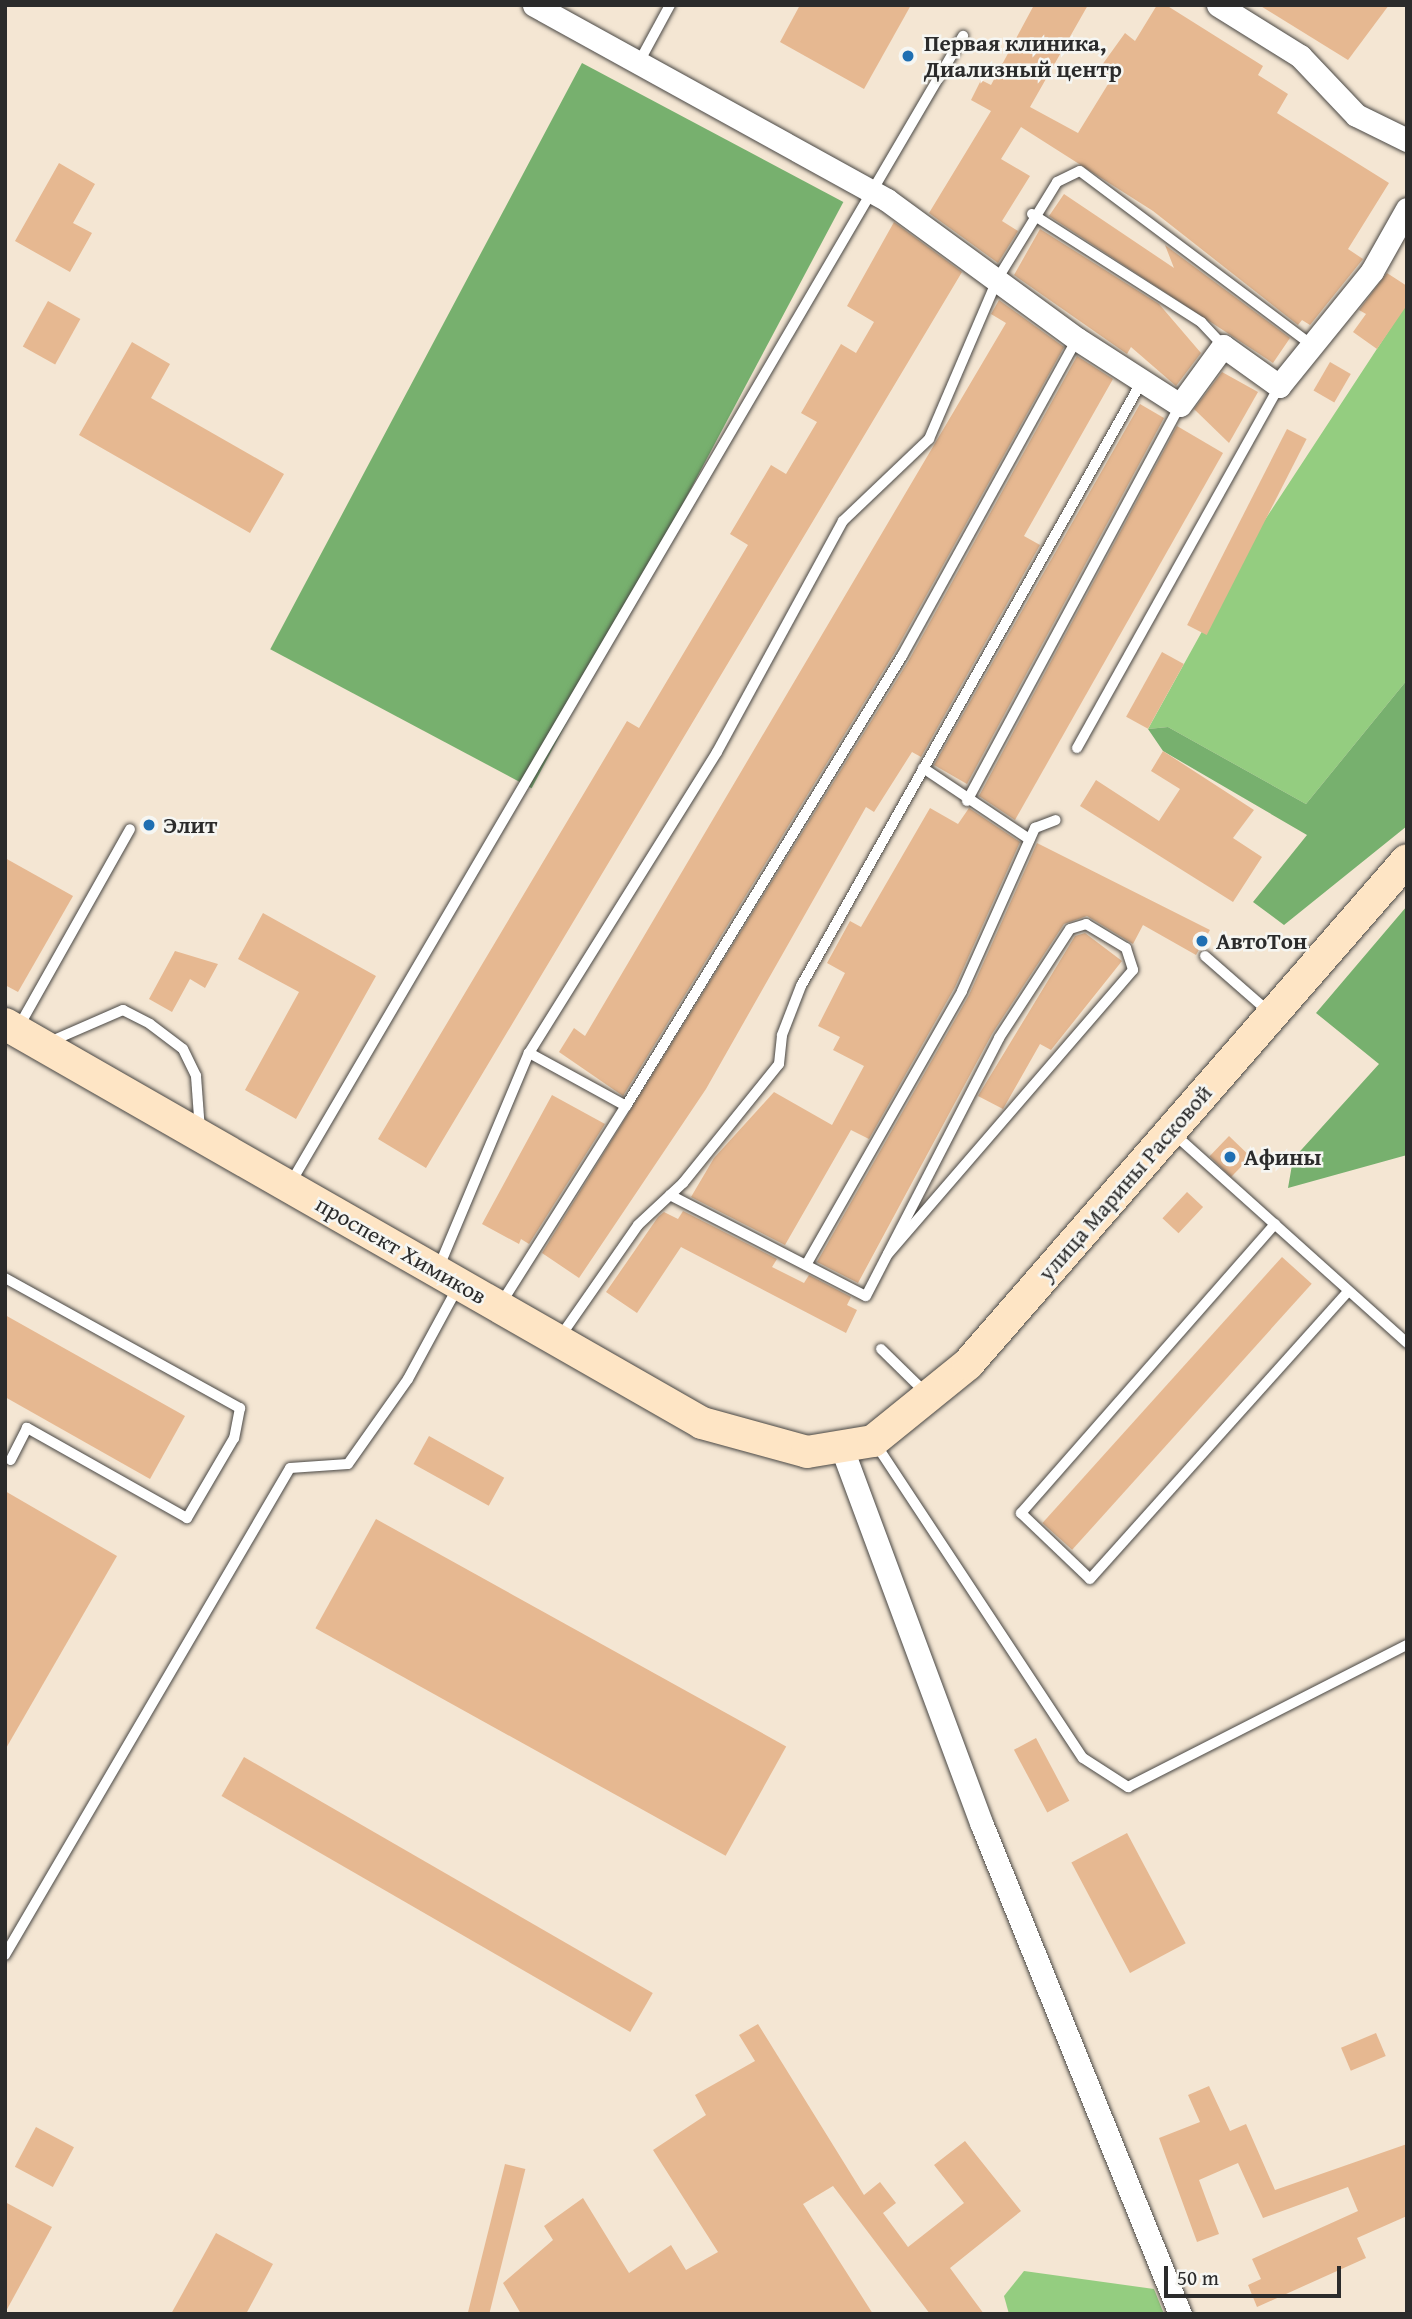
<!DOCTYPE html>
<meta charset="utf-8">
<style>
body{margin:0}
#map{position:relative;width:1412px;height:2319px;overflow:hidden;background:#f4e6d3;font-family:"Gentium Book Plus",serif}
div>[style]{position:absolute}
.green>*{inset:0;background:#94cd80}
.forest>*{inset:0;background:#77b06e;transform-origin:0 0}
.building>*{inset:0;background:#e6b891;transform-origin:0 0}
.roads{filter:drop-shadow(0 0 2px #494744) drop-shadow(0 0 2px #494744)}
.service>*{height:10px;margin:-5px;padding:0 5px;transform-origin:5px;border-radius:5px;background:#fff}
.minor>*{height:23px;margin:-11.5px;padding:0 11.5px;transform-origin:11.5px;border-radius:11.5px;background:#fff}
.secondary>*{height:32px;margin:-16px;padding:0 16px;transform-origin:16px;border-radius:16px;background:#fee5c5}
.dots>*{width:19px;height:19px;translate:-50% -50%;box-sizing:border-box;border:4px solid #f6f6f2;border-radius:50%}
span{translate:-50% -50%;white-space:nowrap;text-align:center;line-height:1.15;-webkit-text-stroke:5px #f6f6f2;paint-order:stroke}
.poi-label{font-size:23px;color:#2b2b2b;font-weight:700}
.left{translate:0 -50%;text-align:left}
.street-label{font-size:23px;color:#2b2b2b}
.frame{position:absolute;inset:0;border:7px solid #2b2b2b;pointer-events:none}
.scale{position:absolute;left:1164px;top:2266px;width:177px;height:32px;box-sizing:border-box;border:4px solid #2b2b2b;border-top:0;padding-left:9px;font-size:21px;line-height:24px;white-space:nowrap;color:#2b2b2b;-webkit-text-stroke:5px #f6f6f2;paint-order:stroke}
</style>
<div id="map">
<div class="green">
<i style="clip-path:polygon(1407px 303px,1407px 680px,1306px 804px,1168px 727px,1148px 729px,1257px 532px)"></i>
<i style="clip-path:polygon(1024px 2271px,1154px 2289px,1164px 2314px,1009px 2314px,1004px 2296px)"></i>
</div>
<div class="forest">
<i style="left:582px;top:63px;width:296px;height:664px;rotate:28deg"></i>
<i style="clip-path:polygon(1407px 680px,1407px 826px,1284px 925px,1253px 902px,1307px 835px,1163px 751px,1148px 729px,1168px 727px,1306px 804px)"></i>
<i style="clip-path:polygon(1407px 906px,1407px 1155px,1288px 1188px,1293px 1159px,1379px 1064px,1316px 1013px)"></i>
</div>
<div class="building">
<i style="clip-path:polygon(800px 5px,911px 5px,864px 89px,780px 42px)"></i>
<i style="clip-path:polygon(1034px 5px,1088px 5px,1030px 107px,1078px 133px,1110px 81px,1097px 72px,1125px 33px,1135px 41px,1157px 5px,1166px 5px,1263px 66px,1258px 75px,1288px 94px,1277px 113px,1389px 183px,1348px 249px,1363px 259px,1310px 325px,1302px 320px,1298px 325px,1153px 211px,1021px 127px,1001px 159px,1030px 176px,1002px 221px,1018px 231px,998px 263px,929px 213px,991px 111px,971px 100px,981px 80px,991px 85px)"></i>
<i style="clip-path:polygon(1259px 5px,1389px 5px,1348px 60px)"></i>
<i style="clip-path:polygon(59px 163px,95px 184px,73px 223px,92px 233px,70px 272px,15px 241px)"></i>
<i style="clip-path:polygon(1064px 194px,1174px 268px,1165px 245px,1290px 338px,1273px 363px,1049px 216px)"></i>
<i style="clip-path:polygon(894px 222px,962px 272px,426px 1168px,378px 1139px,627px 721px,639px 728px,748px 545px,730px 534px,771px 465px,786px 474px,817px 422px,801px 413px,841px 344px,856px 353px,874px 322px,847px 306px)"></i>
<i style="clip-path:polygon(1040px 229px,1159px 304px,1201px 353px,1176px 386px,1131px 347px,1127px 354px,1014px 275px)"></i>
<i style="clip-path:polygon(1387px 273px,1407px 286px,1407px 305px,1377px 349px,1353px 332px,1366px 314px,1359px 310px)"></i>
<i style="clip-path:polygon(999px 300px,1064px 347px,895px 652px,623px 1096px,559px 1052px,574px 1028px,585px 1036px,1006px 323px,991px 314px)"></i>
<i style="left:48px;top:301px;width:37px;height:52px;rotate:29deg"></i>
<i style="clip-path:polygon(132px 342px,170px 364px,151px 398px,284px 474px,250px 533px,79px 435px)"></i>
<i style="clip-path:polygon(1077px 356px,1113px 379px,1024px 536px,1040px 545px,921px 757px,912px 752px,874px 812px,866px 807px,706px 1089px,579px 1278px,542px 1253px,909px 660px)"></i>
<i style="left:1330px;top:362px;width:24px;height:33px;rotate:30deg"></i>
<i style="clip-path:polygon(1222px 372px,1258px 392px,1229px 443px,1194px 409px)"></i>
<i style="clip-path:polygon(1140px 404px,1164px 418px,967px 784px,934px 765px)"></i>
<i style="clip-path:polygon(1177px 426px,1223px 453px,1015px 820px,979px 796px)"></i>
<i style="left:1287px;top:429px;width:22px;height:220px;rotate:27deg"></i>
<i style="left:1162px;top:652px;width:25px;height:74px;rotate:29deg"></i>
<i style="clip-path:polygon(1163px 751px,1254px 810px,1233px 838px,1262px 857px,1233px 902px,1080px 806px,1096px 780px,1159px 821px,1180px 789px,1151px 771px)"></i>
<i style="clip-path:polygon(930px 808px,958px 824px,969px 808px,1020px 842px,955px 987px,869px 1139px,851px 1130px,785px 1245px,691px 1197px,714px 1158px,774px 1092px,832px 1125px,864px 1066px,833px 1050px,840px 1037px,818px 1026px,845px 973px,827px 963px,850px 921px,861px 927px)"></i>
<i style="clip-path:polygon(1037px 843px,1210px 930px,1196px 955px,1143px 925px,1133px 944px,1087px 916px,1064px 924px,992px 1034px,858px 1283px,817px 1262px,969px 995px)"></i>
<i style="clip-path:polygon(5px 858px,73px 896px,18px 992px,5px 985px)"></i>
<i style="clip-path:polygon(263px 913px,376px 976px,296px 1119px,245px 1090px,299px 992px,238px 959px)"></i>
<i style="clip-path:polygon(1085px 933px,1122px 961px,1051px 1050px,1040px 1044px,1003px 1109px,978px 1096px,1075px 936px)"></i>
<i style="clip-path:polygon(175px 951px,218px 964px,205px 988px,190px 979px,172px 1012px,149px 999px)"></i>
<i style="clip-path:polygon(552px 1095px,605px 1124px,529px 1244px,521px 1239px,519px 1244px,482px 1224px)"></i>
<i style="left:1229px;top:1136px;width:30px;height:28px;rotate:44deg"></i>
<i style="left:1187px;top:1192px;width:22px;height:36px;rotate:43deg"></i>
<i style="clip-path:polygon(683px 1211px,777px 1259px,772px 1267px,804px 1283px,809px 1275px,851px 1297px,847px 1305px,857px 1310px,846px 1333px,681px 1247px,637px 1313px,606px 1292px,658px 1217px,664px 1212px,678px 1219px)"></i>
<i style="left:1282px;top:1257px;width:40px;height:358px;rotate:42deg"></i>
<i style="clip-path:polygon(5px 1315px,185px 1416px,150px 1479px,5px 1397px)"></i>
<i style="left:429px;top:1436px;width:86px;height:32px;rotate:29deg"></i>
<i style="clip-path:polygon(5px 1491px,117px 1556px,5px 1750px)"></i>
<i style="left:376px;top:1519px;width:469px;height:125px;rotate:29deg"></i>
<i style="left:1036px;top:1738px;width:71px;height:25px;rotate:62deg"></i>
<i style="left:244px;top:1757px;width:472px;height:45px;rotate:30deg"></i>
<i style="left:1127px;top:1833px;width:125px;height:63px;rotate:62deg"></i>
<i style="clip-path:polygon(758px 2024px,864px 2195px,880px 2182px,896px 2203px,883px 2213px,908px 2247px,964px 2203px,934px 2165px,965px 2141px,1021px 2211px,950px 2268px,984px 2314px,930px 2314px,833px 2186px,803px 2204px,873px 2314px,521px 2314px,503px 2283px,553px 2240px,544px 2226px,583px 2198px,629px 2273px,671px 2245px,686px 2270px,718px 2252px,653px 2150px,706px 2115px,695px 2095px,755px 2061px,739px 2035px)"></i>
<i style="left:1376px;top:2033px;width:25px;height:38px;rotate:67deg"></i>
<i style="clip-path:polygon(1209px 2086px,1230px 2131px,1246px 2124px,1275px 2190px,1407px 2144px,1407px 2216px,1357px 2238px,1366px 2258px,1257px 2307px,1248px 2285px,1261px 2279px,1252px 2259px,1358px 2211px,1348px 2187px,1263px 2218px,1238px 2163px,1199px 2180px,1219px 2234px,1197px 2242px,1159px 2138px,1200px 2122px,1188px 2095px)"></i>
<i style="left:36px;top:2127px;width:43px;height:45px;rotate:28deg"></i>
<i style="left:505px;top:2164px;width:21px;height:157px;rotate:14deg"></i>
<i style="clip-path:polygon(5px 2202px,52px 2227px,5px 2313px)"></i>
<i style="clip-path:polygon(216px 2233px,273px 2264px,246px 2314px,171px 2314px)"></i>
</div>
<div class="roads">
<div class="service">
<i style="left:638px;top:64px;width:67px;rotate:-61.5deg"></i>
<i style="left:1032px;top:214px;width:201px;rotate:32.6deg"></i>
<i style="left:1201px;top:322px;width:33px;rotate:47deg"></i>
<i style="left:1077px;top:748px;width:415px;rotate:-60.8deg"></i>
<i style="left:923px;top:768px;width:128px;rotate:33.8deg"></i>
<i style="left:967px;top:801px;width:450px;rotate:-61.7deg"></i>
<i style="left:1205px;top:956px;width:85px;rotate:41.2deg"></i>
<i style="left:18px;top:1028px;width:228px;rotate:-60.6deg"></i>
<i style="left:47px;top:1043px;width:83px;rotate:-23.5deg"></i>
<i style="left:123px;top:1010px;width:30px;rotate:27deg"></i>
<i style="left:150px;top:1024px;width:41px;rotate:37.1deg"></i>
<i style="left:183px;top:1049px;width:30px;rotate:64deg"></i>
<i style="left:196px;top:1076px;width:55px;rotate:85.8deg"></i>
<i style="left:626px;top:1106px;width:528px;rotate:-58.48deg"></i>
<i style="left:902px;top:656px;width:362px;rotate:-61.1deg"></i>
<i style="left:1172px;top:1132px;width:316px;rotate:41.9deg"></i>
<i style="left:290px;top:1184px;width:1331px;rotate:-59.62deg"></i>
<i style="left:670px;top:1195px;width:220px;rotate:27.3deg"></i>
<i style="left:866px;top:1296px;width:290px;rotate:-62.7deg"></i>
<i style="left:999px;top:1038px;width:130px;rotate:-56.9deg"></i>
<i style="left:1070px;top:929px;width:17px;rotate:-17deg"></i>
<i style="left:1086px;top:924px;width:47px;rotate:31deg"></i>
<i style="left:1126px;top:948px;width:23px;rotate:72deg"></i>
<i style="left:1133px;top:970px;width:375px;rotate:130.8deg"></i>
<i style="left:1275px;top:1224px;width:385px;rotate:131.3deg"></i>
<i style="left:1021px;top:1513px;width:95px;rotate:43.7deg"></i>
<i style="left:1090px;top:1579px;width:385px;rotate:-48.1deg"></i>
<i style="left:806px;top:1265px;width:315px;rotate:-60.3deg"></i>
<i style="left:962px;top:991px;width:179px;rotate:-65.9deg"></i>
<i style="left:1035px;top:828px;width:22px;rotate:-21deg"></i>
<i style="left:438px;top:1269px;width:234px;rotate:-67.2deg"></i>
<i style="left:529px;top:1053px;width:355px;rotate:-58deg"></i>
<i style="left:717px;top:752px;width:263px;rotate:-61.4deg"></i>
<i style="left:843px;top:521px;width:119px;rotate:-43.6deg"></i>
<i style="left:929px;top:439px;width:175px;rotate:-66.8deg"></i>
<i style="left:998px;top:278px;width:113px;rotate:-58.4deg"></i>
<i style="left:1057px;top:182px;width:25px;rotate:-26deg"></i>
<i style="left:1080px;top:171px;width:286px;rotate:36.9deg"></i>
<i style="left:5px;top:1278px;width:269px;rotate:29deg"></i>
<i style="left:240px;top:1408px;width:31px;rotate:101deg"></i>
<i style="left:234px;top:1438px;width:93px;rotate:120.4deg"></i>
<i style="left:187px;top:1518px;width:184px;rotate:-150.6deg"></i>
<i style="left:27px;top:1428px;width:36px;rotate:117deg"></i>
<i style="left:500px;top:1305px;width:236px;rotate:-57.7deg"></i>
<i style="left:626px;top:1106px;width:111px;rotate:-151.3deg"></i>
<i style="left:560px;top:1337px;width:136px;rotate:-55.1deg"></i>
<i style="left:638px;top:1225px;width:62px;rotate:-43deg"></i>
<i style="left:683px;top:1183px;width:153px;rotate:-51.1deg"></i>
<i style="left:779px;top:1064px;width:29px;rotate:-84deg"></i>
<i style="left:782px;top:1035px;width:53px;rotate:-68.8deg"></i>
<i style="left:801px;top:986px;width:694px;rotate:-60.59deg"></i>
<i style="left:881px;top:1349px;width:63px;rotate:44.4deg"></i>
<i style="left:875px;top:1443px;width:377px;rotate:56.6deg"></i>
<i style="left:1083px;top:1758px;width:54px;rotate:32.8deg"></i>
<i style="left:1128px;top:1787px;width:313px;rotate:-27deg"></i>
<i style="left:5px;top:1955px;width:564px;rotate:-59.66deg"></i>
<i style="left:290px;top:1468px;width:58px;rotate:-3.9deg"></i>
<i style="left:348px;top:1464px;width:104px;rotate:-54.8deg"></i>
<i style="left:408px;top:1379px;width:105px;rotate:-61.5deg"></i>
</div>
<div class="minor">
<i style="left:534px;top:5px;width:403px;rotate:28.9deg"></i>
<i style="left:887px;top:200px;width:235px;rotate:36.2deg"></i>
<i style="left:1077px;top:339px;width:122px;rotate:32.7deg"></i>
<i style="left:1180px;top:405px;width:73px;rotate:-53.9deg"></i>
<i style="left:1223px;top:346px;width:69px;rotate:35.5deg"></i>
<i style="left:1279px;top:386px;width:148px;rotate:-51deg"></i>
<i style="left:1372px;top:271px;width:71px;rotate:-60.6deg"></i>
<i style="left:1218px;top:5px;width:97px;rotate:31.9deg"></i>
<i style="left:1300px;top:56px;width:81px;rotate:46.5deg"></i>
<i style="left:1356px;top:115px;width:57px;rotate:26.1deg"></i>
<i style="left:841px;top:1446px;width:404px;rotate:69.6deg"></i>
<i style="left:982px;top:1825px;width:528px;rotate:67.96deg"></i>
</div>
<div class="secondary">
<i style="left:5px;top:1024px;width:803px;rotate:29.79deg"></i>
<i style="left:702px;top:1423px;width:109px;rotate:15.4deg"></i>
<i style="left:807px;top:1452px;width:67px;rotate:-9.5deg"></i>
<i style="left:873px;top:1441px;width:122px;rotate:-39deg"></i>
<i style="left:968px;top:1364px;width:668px;rotate:-48.94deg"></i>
</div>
</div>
<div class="dots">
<i style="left:908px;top:56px;background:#1f6fb2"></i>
<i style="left:149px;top:825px;background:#1f6fb2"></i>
<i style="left:1202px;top:941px;background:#1f6fb2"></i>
<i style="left:1230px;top:1157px;background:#1f6fb2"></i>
</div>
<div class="poi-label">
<span class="left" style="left:924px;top:56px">Первая клиника,<br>Диализный центр</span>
<span class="left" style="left:163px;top:825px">Элит</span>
<span class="left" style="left:1216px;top:941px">АвтоТон</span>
<span class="left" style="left:1244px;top:1157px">Афины</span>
</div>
<div class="street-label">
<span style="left:1125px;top:1183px;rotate:-49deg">улица Марины Расковой</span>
<span style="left:401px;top:1250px;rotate:30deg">проспект Химиков</span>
</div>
<div class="frame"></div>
<div class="scale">50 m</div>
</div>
